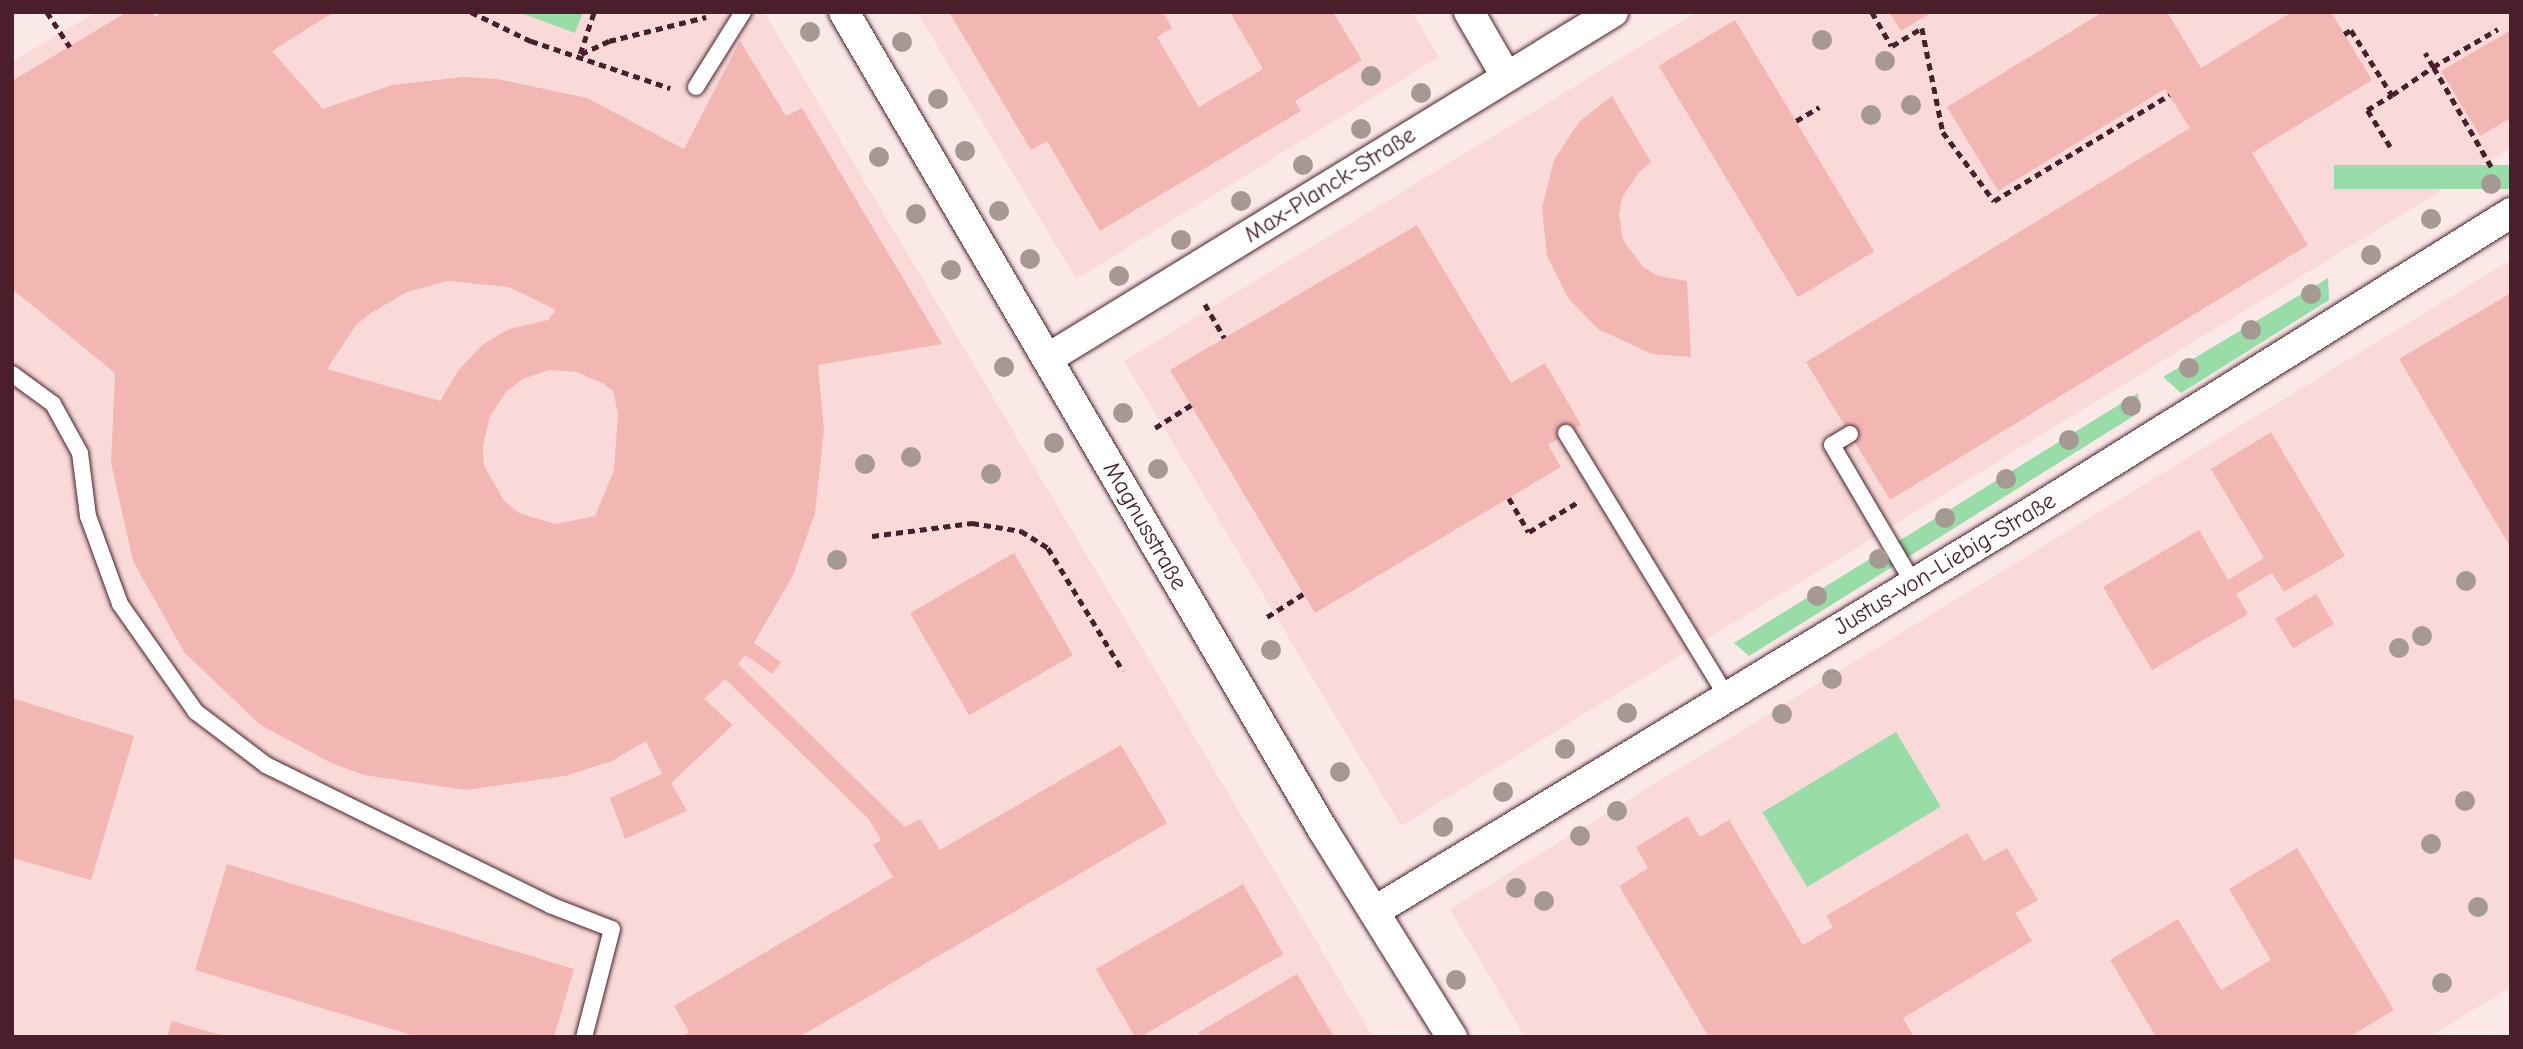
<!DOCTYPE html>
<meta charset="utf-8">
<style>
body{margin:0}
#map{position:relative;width:2523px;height:1049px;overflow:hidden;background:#fbe9e8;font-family:"Comic Neue",sans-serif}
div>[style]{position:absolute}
.built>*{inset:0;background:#f9dad8}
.green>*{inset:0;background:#98dca8;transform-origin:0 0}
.building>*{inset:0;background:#f3b7b3;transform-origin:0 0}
.path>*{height:4.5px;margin-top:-2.25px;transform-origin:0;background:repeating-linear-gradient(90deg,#4a1f2b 0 7px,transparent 0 12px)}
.roads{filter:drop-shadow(0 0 2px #4a1f2b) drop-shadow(0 0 2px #4a1f2b)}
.service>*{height:16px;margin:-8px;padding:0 8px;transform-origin:8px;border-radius:8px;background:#fff}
.minor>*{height:30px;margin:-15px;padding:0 15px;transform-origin:15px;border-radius:15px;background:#fff}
.trees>*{width:20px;height:20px;margin:-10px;border-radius:50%;background:#a69994}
span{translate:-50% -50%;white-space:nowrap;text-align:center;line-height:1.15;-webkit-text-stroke:5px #fff;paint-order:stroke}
.street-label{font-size:24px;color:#4a1f2b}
.frame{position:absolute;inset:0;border:14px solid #4a1f2b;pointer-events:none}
</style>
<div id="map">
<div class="built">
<i style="clip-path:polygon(96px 12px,764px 12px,1373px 1037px,12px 1037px,12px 62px)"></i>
<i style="clip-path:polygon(917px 12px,1412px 12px,1439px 57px,1076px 279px)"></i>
<i style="clip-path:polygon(1697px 12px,2511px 12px,2511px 148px,1401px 826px,1124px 361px)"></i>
<i style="clip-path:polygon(2511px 260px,2511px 987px,2428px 1037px,1525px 1037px,1450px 909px)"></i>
</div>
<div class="green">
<i style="clip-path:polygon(518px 12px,583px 12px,575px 33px)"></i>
<i style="left:2511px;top:165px;width:24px;height:177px;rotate:90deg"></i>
<i style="clip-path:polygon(2328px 278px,2329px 300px,2181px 393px,2163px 377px)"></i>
<i style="clip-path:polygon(2138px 393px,2140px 412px,1852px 592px,1749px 656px,1734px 643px)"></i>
<i style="left:1896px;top:732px;width:87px;height:156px;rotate:59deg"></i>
</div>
<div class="building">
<i style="clip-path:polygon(evenodd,127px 12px,152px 12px,155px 17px,163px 12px,334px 12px,272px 51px,323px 109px,392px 85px,464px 77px,497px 79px,587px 98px,684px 149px,740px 41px,786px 116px,802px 108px,942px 344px,818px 365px,824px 431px,815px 513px,793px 575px,754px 643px,781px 662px,772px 674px,745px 655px,738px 664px,905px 827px,920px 819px,940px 850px,1121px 745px,1167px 823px,799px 1037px,682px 1037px,689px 1032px,674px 1006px,893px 877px,873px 845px,881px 840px,868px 818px,725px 679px,704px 699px,733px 725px,671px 783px,687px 811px,625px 839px,610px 798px,662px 774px,646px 741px,612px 761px,565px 776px,466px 790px,364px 775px,331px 763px,259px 724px,184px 652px,133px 561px,111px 463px,115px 373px,12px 289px,12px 81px,127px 12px,448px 281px,509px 287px,556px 310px,548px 320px,509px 329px,482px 345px,458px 371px,440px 401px,327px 369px,356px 325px,371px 313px,407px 292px,448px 281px,127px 12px,549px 370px,577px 372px,604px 384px,613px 391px,618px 413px,614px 470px,595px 516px,555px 524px,519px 513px,505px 502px,484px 466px,483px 445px,490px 416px,507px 391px,523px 379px,549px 370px)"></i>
<i style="clip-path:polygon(949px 12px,1163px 12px,1172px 28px,1157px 37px,1199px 107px,1263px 69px,1230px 12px,1333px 12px,1362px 60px,1295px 101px,1301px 111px,1100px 231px,1047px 141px,1031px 150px)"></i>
<i style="clip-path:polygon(1889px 12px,1932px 12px,1901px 31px)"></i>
<i style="clip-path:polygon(2103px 12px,2167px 12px,2201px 68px,2292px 12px,2331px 12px,2372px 80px,2252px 153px,2308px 245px,1890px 500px,1806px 362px,2190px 128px,2165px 89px,1998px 191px,1947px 107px)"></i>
<i style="left:1735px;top:20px;width:270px;height:89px;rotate:59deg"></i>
<i style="clip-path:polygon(2511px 30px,2511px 118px,2480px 136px,2441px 71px)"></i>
<i style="clip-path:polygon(1612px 96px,1651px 162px,1638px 173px,1622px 198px,1619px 215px,1623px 240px,1643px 267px,1658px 276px,1687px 281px,1691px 357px,1652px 354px,1598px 329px,1568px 298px,1547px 256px,1542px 208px,1554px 160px,1579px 122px)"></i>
<i style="clip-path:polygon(1417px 225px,1511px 383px,1545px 363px,1581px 425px,1548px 445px,1561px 467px,1315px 613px,1170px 370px)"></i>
<i style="clip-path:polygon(2511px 293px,2511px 548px,2399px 359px)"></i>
<i style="clip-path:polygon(2271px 432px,2345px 556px,2284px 592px,2272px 573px,2236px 594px,2248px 614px,2152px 670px,2103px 587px,2199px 530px,2228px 580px,2264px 558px,2211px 469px)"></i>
<i style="left:1014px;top:553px;width:118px;height:120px;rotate:60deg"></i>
<i style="left:2316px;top:594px;width:35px;height:48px;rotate:59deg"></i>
<i style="clip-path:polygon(12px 698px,134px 736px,91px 880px,12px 858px)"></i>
<i style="clip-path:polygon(1687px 816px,1700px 837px,1729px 820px,1803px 945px,1833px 927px,1826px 916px,1967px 833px,1984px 861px,2007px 848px,2038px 900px,2015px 913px,2032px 941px,1903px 1018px,1914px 1037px,1709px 1037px,1619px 886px,1648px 868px,1636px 847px)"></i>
<i style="clip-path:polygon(2297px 848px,2394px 1010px,2349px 1037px,2156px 1037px,2110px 960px,2178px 919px,2221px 990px,2271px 960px,2229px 889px)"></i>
<i style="clip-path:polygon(227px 864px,574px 969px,554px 1037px,418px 1037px,195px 970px)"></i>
<i style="left:1243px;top:884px;width:81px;height:170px;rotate:60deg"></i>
<i style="clip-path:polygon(1297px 974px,1334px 1037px,1200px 1037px,1199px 1032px)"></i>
<i style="clip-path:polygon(172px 1021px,224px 1036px,224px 1037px,167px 1037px)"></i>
</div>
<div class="path">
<i style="left:47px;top:12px;width:42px;rotate:56.7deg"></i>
<i style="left:471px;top:12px;width:67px;rotate:25.8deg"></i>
<i style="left:531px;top:41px;width:147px;rotate:18.7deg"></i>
<i style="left:1872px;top:12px;width:39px;rotate:60deg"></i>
<i style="left:1892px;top:46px;width:35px;rotate:-31deg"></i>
<i style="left:1922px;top:28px;width:106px;rotate:78.6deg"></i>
<i style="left:1943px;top:132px;width:86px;rotate:53.5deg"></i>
<i style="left:1994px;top:201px;width:205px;rotate:-31.2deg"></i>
<i style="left:2344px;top:34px;width:8px;rotate:-30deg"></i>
<i style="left:2351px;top:30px;width:77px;rotate:57.8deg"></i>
<i style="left:2392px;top:95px;width:50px;rotate:-34.3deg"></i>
<i style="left:2433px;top:67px;width:16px;rotate:-120deg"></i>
<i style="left:580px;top:54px;width:44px;rotate:-71.6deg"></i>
<i style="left:581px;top:54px;width:31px;rotate:-25deg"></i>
<i style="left:609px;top:41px;width:100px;rotate:-13.9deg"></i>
<i style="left:1796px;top:121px;width:27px;rotate:-31deg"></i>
<i style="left:2390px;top:147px;width:44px;rotate:-121.9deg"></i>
<i style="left:2367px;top:110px;width:29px;rotate:-31deg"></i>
<i style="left:2491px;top:167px;width:116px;rotate:-120.1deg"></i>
<i style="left:2433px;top:67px;width:75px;rotate:-30.3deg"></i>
<i style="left:1205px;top:304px;width:39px;rotate:60deg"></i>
<i style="left:1155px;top:428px;width:43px;rotate:-32.6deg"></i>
<i style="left:1509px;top:498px;width:39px;rotate:60deg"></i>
<i style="left:1529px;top:532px;width:57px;rotate:-31.5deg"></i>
<i style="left:872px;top:536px;width:101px;rotate:-7.4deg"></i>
<i style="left:972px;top:523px;width:50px;rotate:9.3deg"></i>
<i style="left:1021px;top:531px;width:32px;rotate:32deg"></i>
<i style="left:1048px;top:548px;width:144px;rotate:58.6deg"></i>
<i style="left:1267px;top:617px;width:43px;rotate:-32.6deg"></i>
</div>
<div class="roads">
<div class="service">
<i style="left:696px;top:87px;width:89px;rotate:-57.9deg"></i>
<i style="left:12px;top:374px;width:51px;rotate:36.2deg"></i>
<i style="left:53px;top:404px;width:56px;rotate:61.1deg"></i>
<i style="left:80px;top:453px;width:64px;rotate:82.8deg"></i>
<i style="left:88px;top:516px;width:94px;rotate:70deg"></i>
<i style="left:120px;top:604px;width:132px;rotate:54.9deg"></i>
<i style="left:196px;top:712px;width:88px;rotate:37.1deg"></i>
<i style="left:266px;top:765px;width:317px;rotate:26.2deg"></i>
<i style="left:550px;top:905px;width:66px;rotate:21.2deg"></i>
<i style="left:612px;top:929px;width:112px;rotate:104.5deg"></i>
<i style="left:1566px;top:433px;width:309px;rotate:58.6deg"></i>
<i style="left:1850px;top:434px;width:21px;rotate:149deg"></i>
<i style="left:1832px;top:445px;width:161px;rotate:59.5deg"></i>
</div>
<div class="minor">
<i style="left:844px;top:12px;width:948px;rotate:59.65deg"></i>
<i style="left:1323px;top:830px;width:244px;rotate:58.1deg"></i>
<i style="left:1469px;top:12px;width:74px;rotate:60deg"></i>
<i style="left:1047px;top:359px;width:664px;rotate:-31.51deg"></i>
<i style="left:1375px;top:911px;width:782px;rotate:-31.29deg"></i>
<i style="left:2043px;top:505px;width:552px;rotate:-31.96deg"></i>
</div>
</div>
<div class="trees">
<i style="left:810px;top:32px"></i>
<i style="left:1822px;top:40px"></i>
<i style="left:902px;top:42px"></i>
<i style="left:1885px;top:61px"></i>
<i style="left:1371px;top:76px"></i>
<i style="left:1421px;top:93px"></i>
<i style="left:938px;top:99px"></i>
<i style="left:1911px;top:105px"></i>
<i style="left:1871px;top:115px"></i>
<i style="left:1361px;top:129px"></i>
<i style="left:965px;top:151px"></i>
<i style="left:879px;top:157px"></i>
<i style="left:1303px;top:165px"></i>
<i style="left:2491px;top:184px"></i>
<i style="left:1241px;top:201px"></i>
<i style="left:999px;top:211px"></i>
<i style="left:916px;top:214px"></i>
<i style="left:2431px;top:219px"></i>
<i style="left:1181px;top:240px"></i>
<i style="left:2371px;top:255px"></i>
<i style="left:1030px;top:259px"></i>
<i style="left:951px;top:270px"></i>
<i style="left:1119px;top:276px"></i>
<i style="left:2311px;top:294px"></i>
<i style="left:2251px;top:330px"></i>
<i style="left:1004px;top:367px"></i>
<i style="left:2189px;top:368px"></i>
<i style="left:2131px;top:406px"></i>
<i style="left:1123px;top:413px"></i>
<i style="left:2069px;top:440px"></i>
<i style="left:1054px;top:443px"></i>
<i style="left:911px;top:457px"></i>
<i style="left:865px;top:464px"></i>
<i style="left:1158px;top:469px"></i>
<i style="left:991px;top:474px"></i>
<i style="left:2006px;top:479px"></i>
<i style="left:1945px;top:518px"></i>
<i style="left:1879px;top:559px"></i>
<i style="left:837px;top:560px"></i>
<i style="left:2466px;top:581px"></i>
<i style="left:1817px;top:596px"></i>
<i style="left:2422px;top:636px"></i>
<i style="left:2399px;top:648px"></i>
<i style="left:1271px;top:650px"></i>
<i style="left:1832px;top:679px"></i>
<i style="left:1627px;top:713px"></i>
<i style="left:1782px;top:714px"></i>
<i style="left:1565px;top:749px"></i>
<i style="left:1340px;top:772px"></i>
<i style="left:1503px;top:792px"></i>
<i style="left:2465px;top:801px"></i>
<i style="left:1617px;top:811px"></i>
<i style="left:1443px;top:827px"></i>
<i style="left:1580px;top:836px"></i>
<i style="left:2431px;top:844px"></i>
<i style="left:1516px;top:888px"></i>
<i style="left:1544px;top:901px"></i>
<i style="left:2478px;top:907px"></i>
<i style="left:1456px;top:980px"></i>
<i style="left:2442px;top:983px"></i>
</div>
<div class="street-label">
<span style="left:1330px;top:185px;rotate:-32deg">Max-Planck-Straße</span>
<span style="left:1145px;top:526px;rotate:60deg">Magnusstraße</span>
<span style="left:1945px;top:564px;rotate:-31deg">Justus-von-Liebig-Straße</span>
</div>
<div class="frame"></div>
</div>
